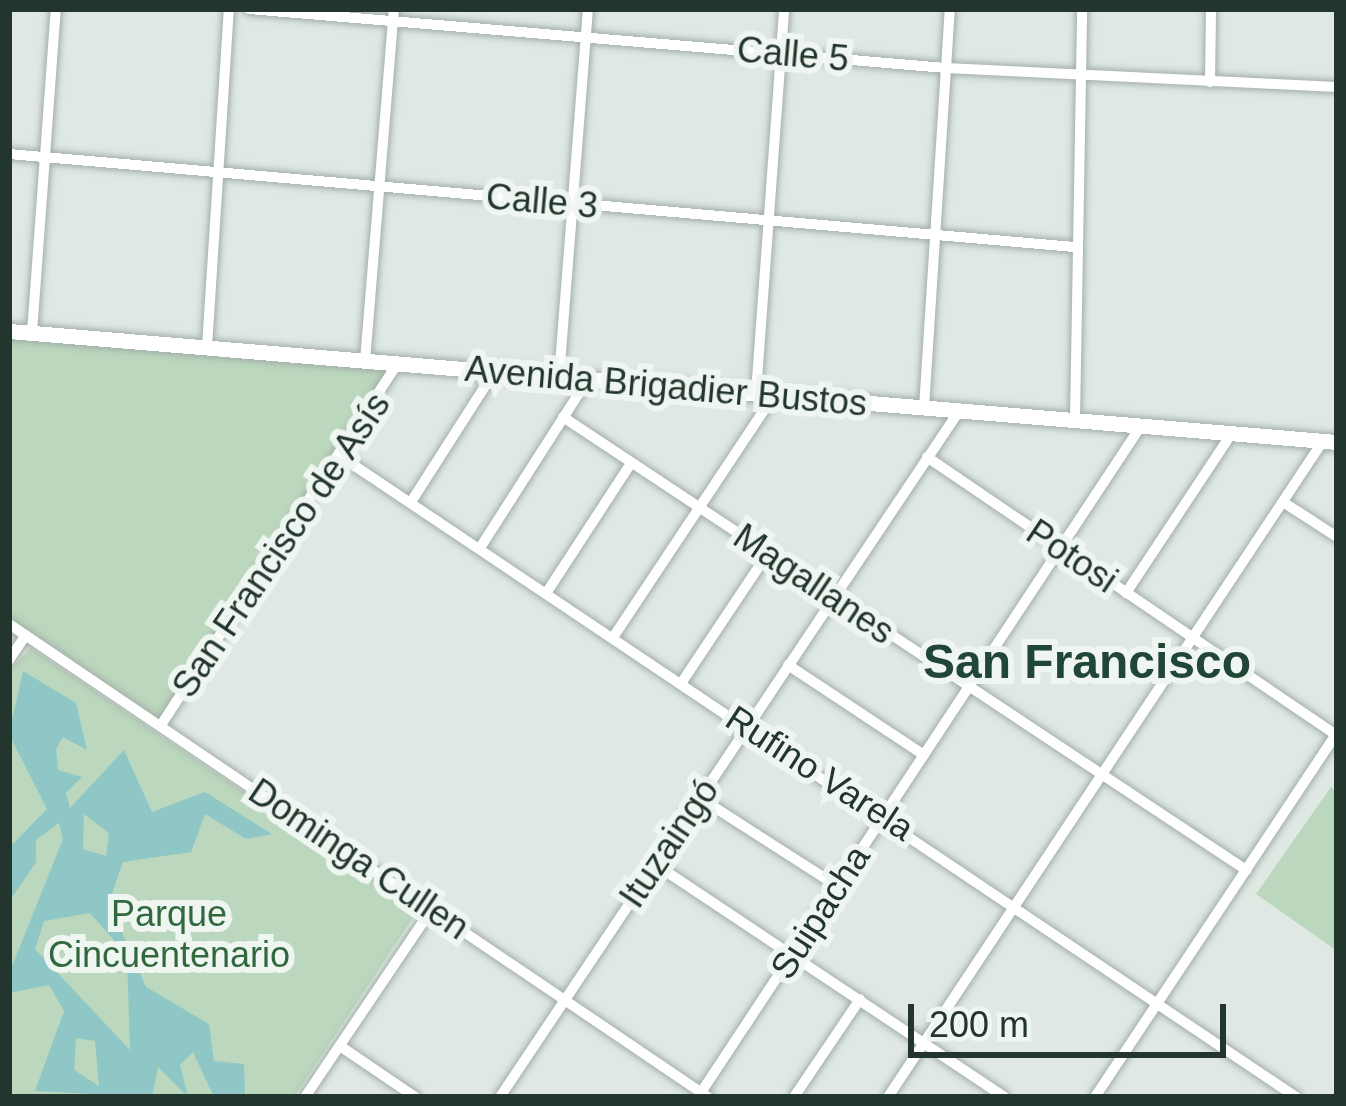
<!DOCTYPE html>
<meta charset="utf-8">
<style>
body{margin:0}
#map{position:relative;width:1346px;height:1106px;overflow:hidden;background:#dfe8e3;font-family:Arial,sans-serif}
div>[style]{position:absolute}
.green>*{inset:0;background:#bbd7bd}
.water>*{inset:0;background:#8ec7c5}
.roads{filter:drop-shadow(0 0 3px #a3afa9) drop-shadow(0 0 3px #a3afa9)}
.street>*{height:10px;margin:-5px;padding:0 5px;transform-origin:5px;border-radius:5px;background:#fff}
.secondary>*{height:15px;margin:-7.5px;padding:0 7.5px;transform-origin:7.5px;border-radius:7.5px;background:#fff}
span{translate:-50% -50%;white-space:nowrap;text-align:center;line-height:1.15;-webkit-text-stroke:12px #eff6f1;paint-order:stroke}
.street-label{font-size:36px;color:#23362d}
.park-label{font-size:36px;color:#32683d}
.district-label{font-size:48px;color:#214536;font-weight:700}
.frame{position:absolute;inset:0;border:12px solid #23362d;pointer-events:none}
.scale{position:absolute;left:908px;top:1004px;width:318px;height:54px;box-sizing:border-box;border:6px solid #23362d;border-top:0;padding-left:15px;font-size:36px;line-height:42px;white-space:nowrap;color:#23362d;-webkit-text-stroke:9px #eff6f1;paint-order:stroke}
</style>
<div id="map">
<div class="green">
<i style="clip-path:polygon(9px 331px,397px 364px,161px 725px,9px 624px)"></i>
<i style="clip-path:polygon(31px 648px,418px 910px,294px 1097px,9px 1097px,9px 670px)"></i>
<i style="clip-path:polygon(1331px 787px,1337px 792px,1337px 951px,1256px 894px)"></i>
</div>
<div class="water">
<i style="clip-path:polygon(evenodd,23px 671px,76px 703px,87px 750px,63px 737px,56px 749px,58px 770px,82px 777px,66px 793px,70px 808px,124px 750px,152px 812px,205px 792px,272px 834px,246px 839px,205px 814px,191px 852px,123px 862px,109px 902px,146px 987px,209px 1024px,214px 1061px,244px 1064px,245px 1097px,214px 1097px,193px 1052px,180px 1065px,188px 1097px,158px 1067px,152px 1097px,35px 1091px,64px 1011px,49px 985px,9px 993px,9px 974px,63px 839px,59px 823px,36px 840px,36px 862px,9px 902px,9px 848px,47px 809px,9px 734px,23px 671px,84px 814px,109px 833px,106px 856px,83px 849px,84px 814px,23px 671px,90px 913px,127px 955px,130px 1050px,35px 949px,44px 921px,90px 913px,23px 671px,76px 1038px,95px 1041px,99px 1086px,74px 1070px,76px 1038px)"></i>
</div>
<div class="roads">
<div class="street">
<i style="left:249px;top:9px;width:699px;rotate:4.84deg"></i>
<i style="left:946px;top:68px;width:391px;rotate:2.8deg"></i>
<i style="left:1210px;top:82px;width:73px;rotate:-89.2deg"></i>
<i style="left:9px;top:154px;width:1070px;rotate:4.99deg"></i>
<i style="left:32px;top:333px;width:325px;rotate:-85.8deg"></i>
<i style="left:207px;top:347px;width:339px;rotate:-86.3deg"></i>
<i style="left:365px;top:361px;width:353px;rotate:-85.3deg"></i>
<i style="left:559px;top:377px;width:369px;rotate:-85.5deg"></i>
<i style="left:756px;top:393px;width:385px;rotate:-85.8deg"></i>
<i style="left:924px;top:408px;width:400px;rotate:-86.3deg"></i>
<i style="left:563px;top:417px;width:820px;rotate:33.55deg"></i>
<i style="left:1075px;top:420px;width:411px;rotate:-89deg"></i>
<i style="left:340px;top:456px;width:1151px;rotate:33.84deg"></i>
<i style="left:927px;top:457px;width:495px;rotate:34.2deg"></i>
<i style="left:411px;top:502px;width:154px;rotate:-57.4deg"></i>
<i style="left:1283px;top:502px;width:64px;rotate:32.9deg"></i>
<i style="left:480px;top:548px;width:201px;rotate:-57.4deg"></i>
<i style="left:547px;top:592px;width:154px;rotate:-56.9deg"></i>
<i style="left:1126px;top:593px;width:192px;rotate:-56.5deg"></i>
<i style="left:9px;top:624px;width:844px;rotate:34.09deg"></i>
<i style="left:614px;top:636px;width:289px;rotate:-56.4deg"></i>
<i style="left:9px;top:660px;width:30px;rotate:-56deg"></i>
<i style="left:788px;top:665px;width:163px;rotate:33.5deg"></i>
<i style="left:682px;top:682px;width:155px;rotate:-56.3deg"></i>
<i style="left:161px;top:725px;width:431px;rotate:-56.8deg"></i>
<i style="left:700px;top:798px;width:163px;rotate:32.7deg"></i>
<i style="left:655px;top:864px;width:420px;rotate:33.7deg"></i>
<i style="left:340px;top:1046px;width:91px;rotate:34.2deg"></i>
<i style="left:700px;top:1094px;width:800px;rotate:-56.57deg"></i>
<i style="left:305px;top:1097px;width:229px;rotate:-56deg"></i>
<i style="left:500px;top:1097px;width:825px;rotate:-56.21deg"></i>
<i style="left:794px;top:1097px;width:118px;rotate:-56deg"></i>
<i style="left:888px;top:1097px;width:787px;rotate:-56.45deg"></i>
<i style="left:1095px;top:1097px;width:437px;rotate:-56.4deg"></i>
</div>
<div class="secondary">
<i style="left:9px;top:331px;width:1333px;rotate:4.78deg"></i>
</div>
</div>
<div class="street-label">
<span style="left:793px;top:54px;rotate:5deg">Calle 5</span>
<span style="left:542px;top:201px;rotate:5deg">Calle 3</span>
<span style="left:666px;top:386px;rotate:5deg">Avenida Brigadier Bustos</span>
<span style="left:281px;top:545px;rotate:-56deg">San Francisco de Asís</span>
<span style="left:1072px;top:556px;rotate:34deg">Potosi</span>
<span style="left:814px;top:584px;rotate:34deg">Magallanes</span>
<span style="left:820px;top:773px;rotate:33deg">Rufino Varela</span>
<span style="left:669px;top:843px;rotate:-56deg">Ituzaingó</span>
<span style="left:359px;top:859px;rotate:34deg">Dominga Cullen</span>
<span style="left:820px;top:912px;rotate:-57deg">Suipacha</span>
</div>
<div class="park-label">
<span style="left:169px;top:934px">Parque<br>Cincuentenario</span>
</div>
<div class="district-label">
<span style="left:1087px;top:662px">San Francisco</span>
</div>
<div class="frame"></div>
<div class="scale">200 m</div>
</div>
